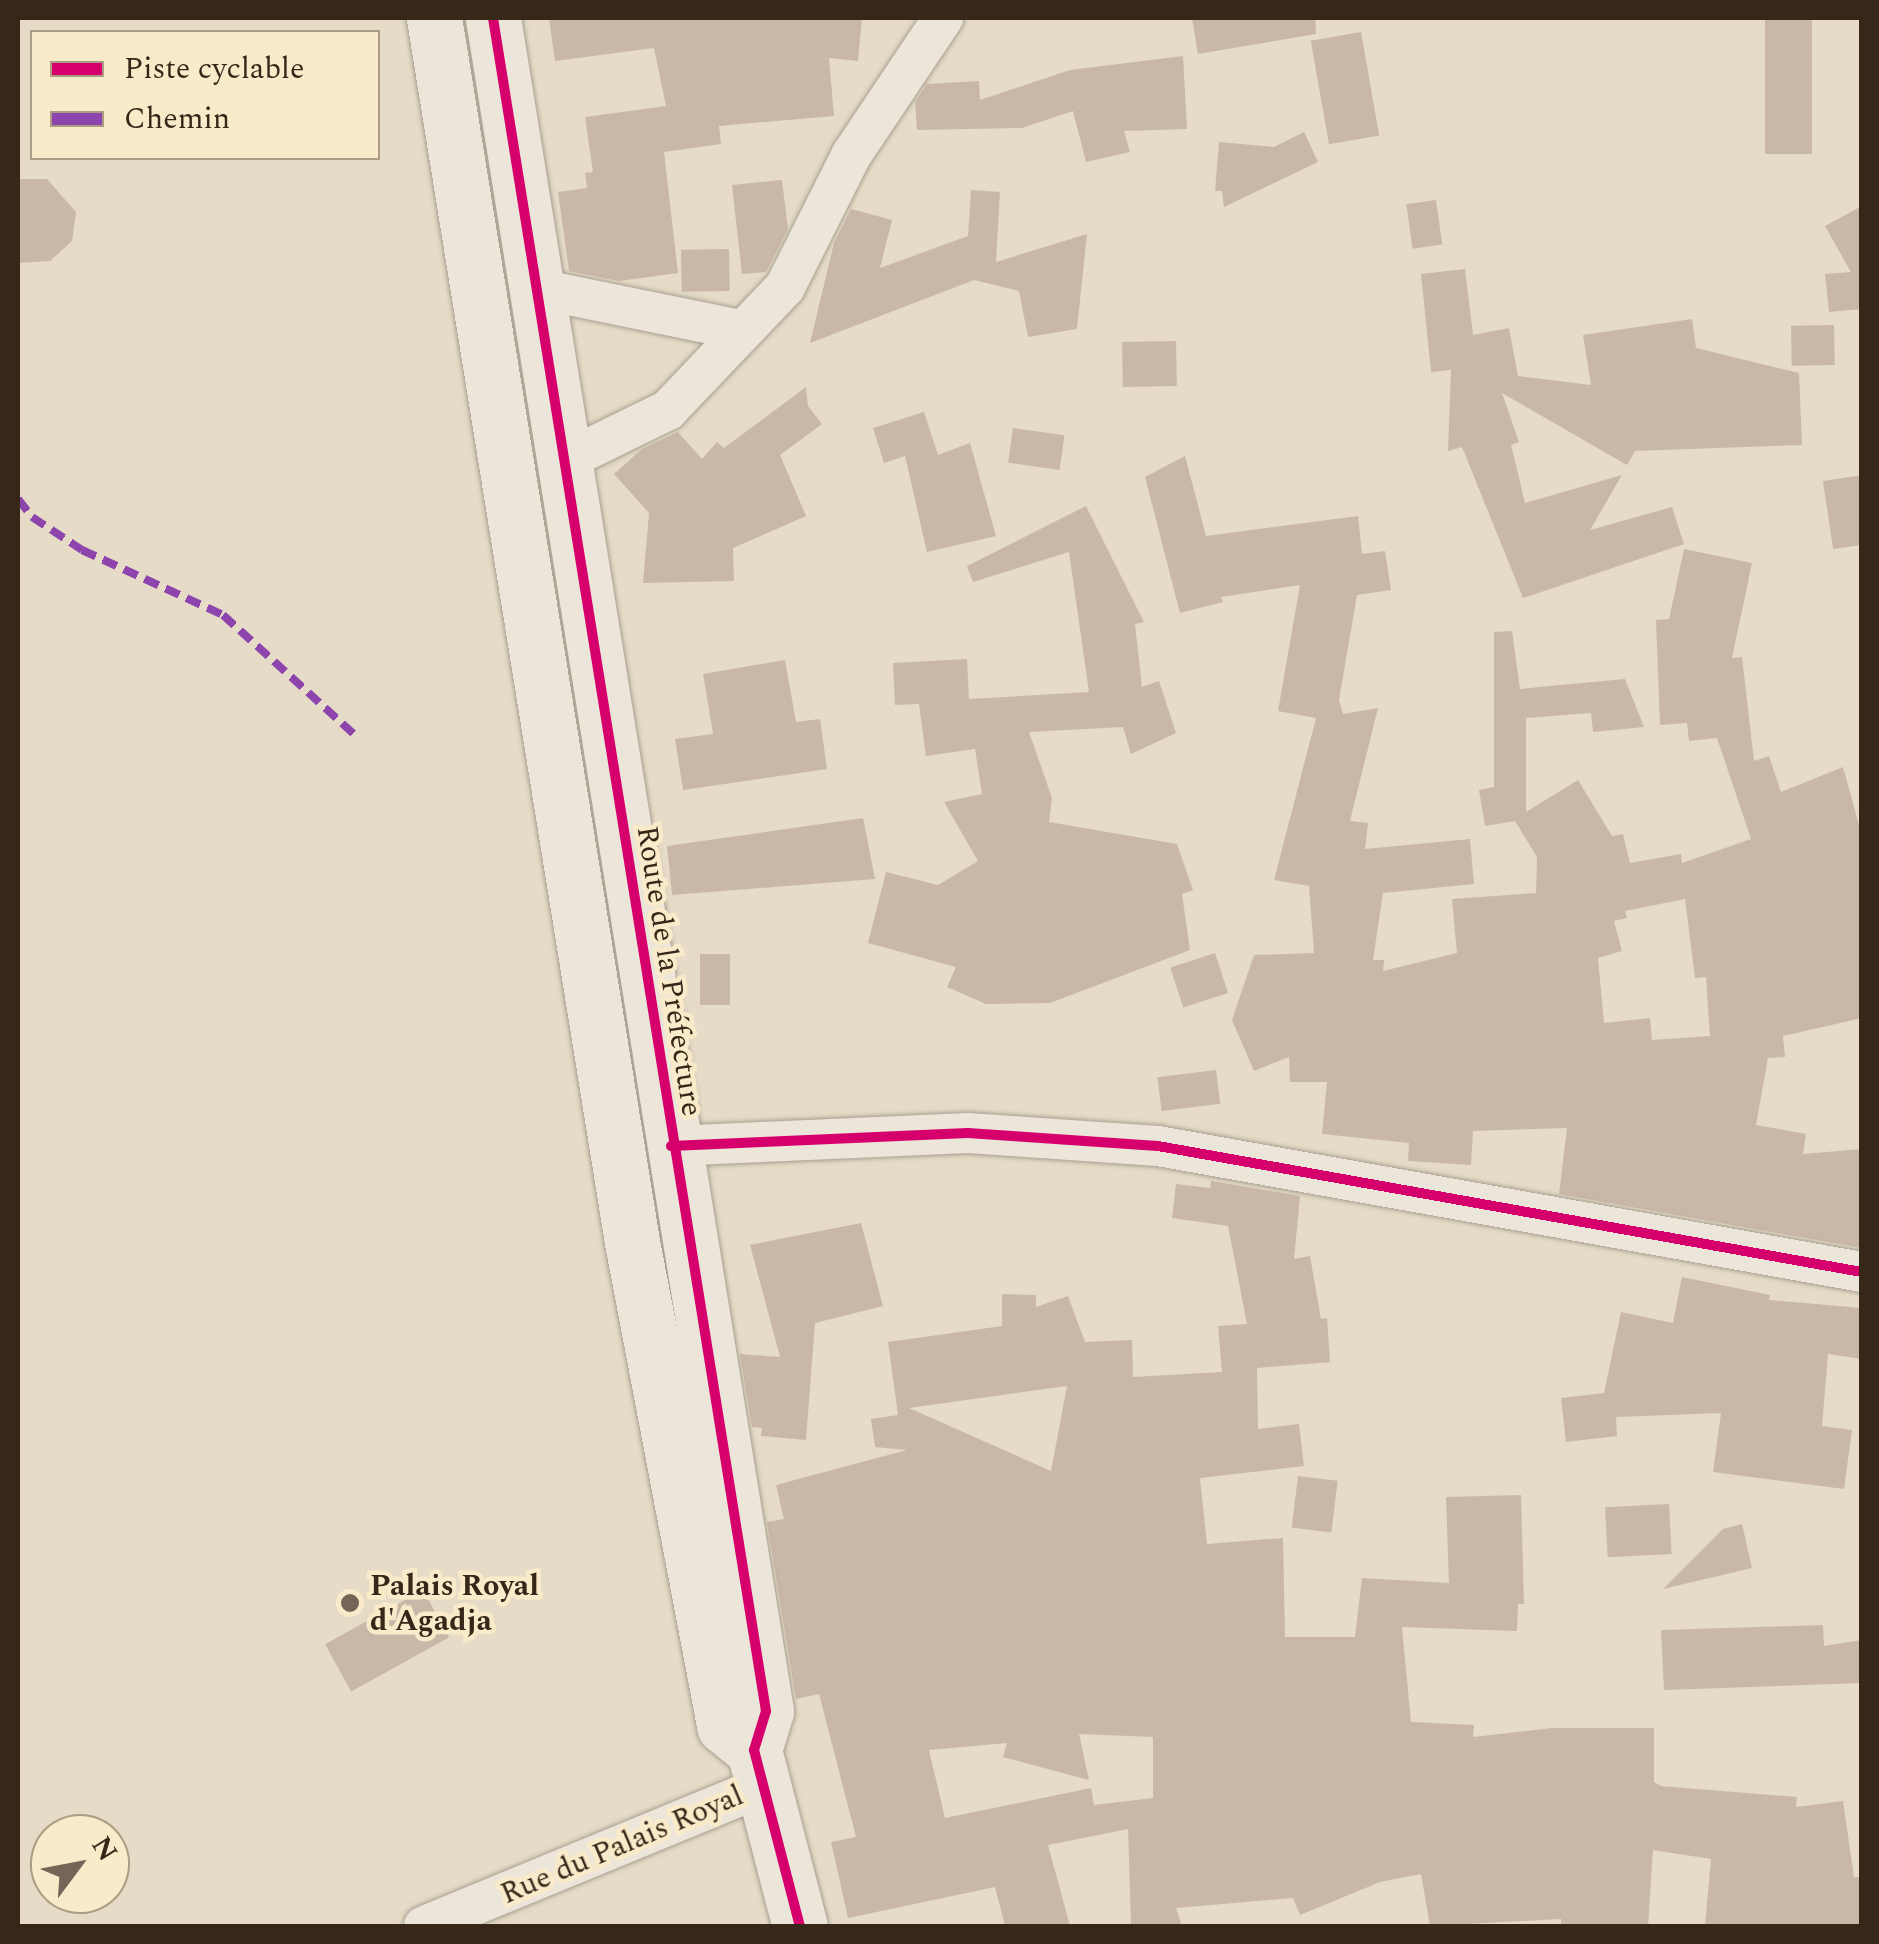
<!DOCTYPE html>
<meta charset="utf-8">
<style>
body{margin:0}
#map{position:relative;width:1879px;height:1944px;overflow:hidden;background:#e5dbc7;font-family:Spectral,serif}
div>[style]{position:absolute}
.building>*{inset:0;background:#c9b8a8;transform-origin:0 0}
.roads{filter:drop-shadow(0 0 2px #a99f91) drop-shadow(0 0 2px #a99f91)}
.street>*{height:40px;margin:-20px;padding:0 20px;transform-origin:20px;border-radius:20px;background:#ece5d9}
.secondary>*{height:55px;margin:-27.5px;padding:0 27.5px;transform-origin:27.5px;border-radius:27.5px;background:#ece5d9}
.quiet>*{height:8px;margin-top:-4px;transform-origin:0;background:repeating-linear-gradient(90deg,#8e44ad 0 15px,transparent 0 23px)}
.cycleway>*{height:10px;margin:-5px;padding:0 5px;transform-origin:5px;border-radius:5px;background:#d6006c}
.dots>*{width:28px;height:28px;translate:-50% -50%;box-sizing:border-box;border:5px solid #f9eaca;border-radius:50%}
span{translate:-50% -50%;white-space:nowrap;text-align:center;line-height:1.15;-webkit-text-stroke:9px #f9eaca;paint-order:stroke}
.street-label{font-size:30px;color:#372719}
.poi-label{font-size:30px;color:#372719;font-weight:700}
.left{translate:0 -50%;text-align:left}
.frame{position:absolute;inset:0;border:20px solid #372719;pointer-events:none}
.legend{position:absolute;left:30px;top:30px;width:350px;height:130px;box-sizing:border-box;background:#f9eaca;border:2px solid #ab9c83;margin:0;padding:12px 18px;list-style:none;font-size:30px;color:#372719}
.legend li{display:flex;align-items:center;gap:20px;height:50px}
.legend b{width:50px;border:2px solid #ab9c83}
.north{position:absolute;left:30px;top:1814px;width:100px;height:100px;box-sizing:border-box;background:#f9eaca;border:2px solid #ab9c83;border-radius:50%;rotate:58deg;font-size:28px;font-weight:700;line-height:40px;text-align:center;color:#372719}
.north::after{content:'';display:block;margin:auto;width:35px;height:45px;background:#746656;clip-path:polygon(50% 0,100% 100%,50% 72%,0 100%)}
</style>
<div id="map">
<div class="building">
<i style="clip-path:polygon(549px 18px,862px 18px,858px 61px,829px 58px,834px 116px,719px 126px,721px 144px,664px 152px,678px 273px,619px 281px,569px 271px,558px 192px,587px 188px,585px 173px,593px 172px,585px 117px,666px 106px,654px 48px,555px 61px)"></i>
<i style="clip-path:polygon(1192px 18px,1315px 18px,1316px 34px,1198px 54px)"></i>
<i style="left:1765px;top:18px;width:47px;height:136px"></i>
<i style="left:1361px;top:32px;width:105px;height:51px;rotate:80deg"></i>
<i style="clip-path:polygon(1183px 56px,1187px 129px,1124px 131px,1130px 152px,1086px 162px,1073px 111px,1022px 128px,917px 130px,915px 102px,927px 84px,979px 81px,980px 100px,1070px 70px)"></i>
<i style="clip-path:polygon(1304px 132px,1318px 162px,1224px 207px,1222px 191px,1215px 191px,1219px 142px,1274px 147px)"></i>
<i style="clip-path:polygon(18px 179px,47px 179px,76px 212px,72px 241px,50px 261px,18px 263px)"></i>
<i style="clip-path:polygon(782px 180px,788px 229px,766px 272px,742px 274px,732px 185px)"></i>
<i style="clip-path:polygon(971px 190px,1000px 192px,996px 262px,1087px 234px,1077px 329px,1028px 337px,1019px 291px,974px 280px,810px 343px,834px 243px,851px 209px,892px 220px,880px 268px,968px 236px)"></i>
<i style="left:1436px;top:200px;width:45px;height:30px;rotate:82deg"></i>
<i style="clip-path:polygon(1862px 206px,1862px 309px,1829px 312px,1825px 274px,1851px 272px,1825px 226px)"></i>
<i style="left:729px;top:249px;width:42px;height:48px;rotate:89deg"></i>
<i style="clip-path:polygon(1465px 269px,1473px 335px,1509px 328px,1518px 376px,1591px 385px,1583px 335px,1692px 319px,1696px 348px,1799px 373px,1802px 445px,1635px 451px,1627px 465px,1502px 393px,1519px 442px,1511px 445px,1525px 503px,1622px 475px,1590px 530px,1672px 507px,1684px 544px,1523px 598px,1462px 447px,1448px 451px,1451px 370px,1431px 372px,1421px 274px)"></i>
<i style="left:1834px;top:325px;width:40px;height:43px;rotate:89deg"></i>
<i style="left:1176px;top:341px;width:45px;height:54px;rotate:89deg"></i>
<i style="clip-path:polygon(806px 387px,808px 406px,822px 424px,780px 455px,806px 516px,733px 548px,734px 581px,643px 583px,649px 513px,614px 474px,642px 449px,678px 432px,702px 459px,717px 442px,724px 448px)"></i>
<i style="clip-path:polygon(924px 412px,938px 455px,970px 443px,996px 536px,927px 552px,905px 456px,884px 463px,873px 428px)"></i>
<i style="left:1013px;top:428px;width:52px;height:35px;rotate:8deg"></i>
<i style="clip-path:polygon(evenodd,1185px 456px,1206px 536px,1358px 516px,1362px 554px,1385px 551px,1391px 590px,1357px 595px,1339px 700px,1343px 714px,1378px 708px,1350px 821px,1368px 823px,1365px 849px,1470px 839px,1474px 884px,1383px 893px,1373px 960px,1384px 960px,1383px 971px,1457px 953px,1452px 899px,1536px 893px,1537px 857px,1515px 821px,1485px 826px,1479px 790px,1494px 787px,1494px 632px,1512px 631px,1520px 689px,1625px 679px,1644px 727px,1593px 732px,1591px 713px,1526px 718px,1526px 812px,1578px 780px,1612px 836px,1623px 834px,1630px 863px,1681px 854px,1682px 863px,1751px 839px,1717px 738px,1689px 741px,1687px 723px,1660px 725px,1656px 620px,1669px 619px,1684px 549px,1752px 563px,1732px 658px,1742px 657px,1754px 761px,1769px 756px,1781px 792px,1843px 767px,1862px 836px,1862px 1018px,1783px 1036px,1785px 1057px,1768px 1058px,1756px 1125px,1806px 1134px,1803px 1154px,1862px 1149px,1862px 1248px,1559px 1194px,1567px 1128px,1473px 1131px,1471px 1165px,1408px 1161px,1409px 1143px,1322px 1134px,1327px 1082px,1290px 1082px,1289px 1057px,1254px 1071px,1232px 1020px,1254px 955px,1314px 953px,1309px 886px,1274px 880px,1316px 718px,1278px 711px,1300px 585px,1221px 597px,1223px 602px,1180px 613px,1145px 477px,1185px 456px,1685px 899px,1695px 978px,1706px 977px,1710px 1036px,1652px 1040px,1650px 1018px,1604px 1023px,1598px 958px,1622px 951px,1614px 921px,1627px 918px,1625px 911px,1685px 899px)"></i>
<i style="clip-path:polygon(1862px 475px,1862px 545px,1833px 549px,1823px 481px)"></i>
<i style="clip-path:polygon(1086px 506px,1144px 622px,1135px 624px,1142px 687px,1159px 681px,1176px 733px,1131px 754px,1123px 727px,1029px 732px,1052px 798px,1049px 822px,1177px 844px,1193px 890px,1182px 894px,1190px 950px,1050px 1003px,986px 1004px,947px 987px,956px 967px,868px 943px,886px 872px,938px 885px,978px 861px,944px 802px,982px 794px,975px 749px,926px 756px,919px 704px,895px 705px,893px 663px,967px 659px,969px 699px,1089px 692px,1069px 552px,973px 582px,967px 566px)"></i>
<i style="clip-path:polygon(785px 660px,796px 722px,820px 719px,827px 769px,683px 790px,675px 739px,713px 734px,703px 674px)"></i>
<i style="clip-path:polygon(863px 818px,875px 879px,672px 895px,667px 846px)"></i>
<i style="left:1215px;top:953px;width:42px;height:47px;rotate:72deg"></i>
<i style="left:700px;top:954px;width:30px;height:51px"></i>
<i style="left:1216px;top:1070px;width:34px;height:59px;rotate:83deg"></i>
<i style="clip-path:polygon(evenodd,1211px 1181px,1300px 1196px,1294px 1259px,1310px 1256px,1321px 1319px,1327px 1318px,1330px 1362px,1257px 1368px,1258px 1429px,1299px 1424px,1304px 1466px,1200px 1478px,1207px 1544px,1283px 1538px,1285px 1637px,1355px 1637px,1362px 1578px,1449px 1583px,1446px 1497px,1521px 1495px,1524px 1604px,1518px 1604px,1517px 1631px,1402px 1627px,1411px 1722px,1474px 1725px,1473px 1737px,1552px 1728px,1654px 1728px,1654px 1782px,1661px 1786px,1797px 1797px,1796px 1807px,1843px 1801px,1854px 1877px,1862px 1877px,1862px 1926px,1705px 1926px,1711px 1859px,1653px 1850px,1648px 1926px,1561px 1926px,1561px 1919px,1430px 1926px,1421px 1874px,1380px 1882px,1300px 1915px,1293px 1898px,1176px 1908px,1182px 1926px,1131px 1926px,1128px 1829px,1048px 1845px,1070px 1926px,1005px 1926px,995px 1887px,848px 1918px,831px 1842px,856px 1837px,819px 1694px,796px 1699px,767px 1522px,784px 1519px,776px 1485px,907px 1450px,875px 1447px,871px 1419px,898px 1415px,888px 1342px,1002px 1326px,1002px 1294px,1036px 1295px,1036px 1307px,1068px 1296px,1085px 1342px,1132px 1340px,1133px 1377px,1222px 1372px,1218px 1326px,1247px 1324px,1228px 1226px,1172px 1218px,1176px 1184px,1210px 1188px,1211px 1181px,1067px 1386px,1051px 1471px,909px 1408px,1067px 1386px,1211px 1181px,1079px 1734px,1153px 1737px,1153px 1798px,1094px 1805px,1091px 1788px,945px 1818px,929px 1750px,1007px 1743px,1003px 1757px,1089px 1780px,1079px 1734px)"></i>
<i style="clip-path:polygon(861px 1223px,883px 1306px,815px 1323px,806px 1440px,761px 1436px,762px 1428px,752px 1427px,740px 1354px,780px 1357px,750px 1245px)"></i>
<i style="clip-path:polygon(1682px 1277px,1770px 1295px,1769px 1300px,1862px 1308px,1862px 1359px,1828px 1354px,1822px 1426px,1852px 1430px,1844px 1489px,1713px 1472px,1721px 1413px,1616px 1417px,1617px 1436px,1566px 1442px,1561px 1398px,1604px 1393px,1621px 1312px,1673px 1323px)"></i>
<i style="left:1298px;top:1476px;width:40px;height:52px;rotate:7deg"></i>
<i style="left:1669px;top:1504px;width:50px;height:64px;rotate:87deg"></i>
<i style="clip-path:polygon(1742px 1524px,1752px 1568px,1663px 1589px,1723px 1529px)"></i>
<i style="left:423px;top:1590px;width:54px;height:112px;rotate:61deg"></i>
<i style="clip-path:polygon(1823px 1625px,1824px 1646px,1862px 1640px,1862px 1683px,1664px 1690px,1661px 1630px)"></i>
</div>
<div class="roads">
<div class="street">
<i style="left:534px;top:288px;width:210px;rotate:11.5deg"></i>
<i style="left:562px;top:462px;width:118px;rotate:-26.1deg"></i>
<i style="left:668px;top:410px;width:170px;rotate:-46.4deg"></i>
<i style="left:785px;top:287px;width:149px;rotate:-63.3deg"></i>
<i style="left:852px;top:154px;width:164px;rotate:-56.2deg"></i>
<i style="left:671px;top:1146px;width:297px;rotate:-2.5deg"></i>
<i style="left:968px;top:1133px;width:190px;rotate:3.9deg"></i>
<i style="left:1158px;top:1146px;width:715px;rotate:10.15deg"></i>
<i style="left:424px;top:1926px;width:368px;rotate:-22.4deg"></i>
</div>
<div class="secondary">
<i style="left:434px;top:18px;width:1240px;rotate:80.81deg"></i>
<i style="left:632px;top:1242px;width:493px;rotate:79.2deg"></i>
<i style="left:724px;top:1726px;width:38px;rotate:39deg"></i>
<i style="left:493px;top:18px;width:1715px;rotate:80.84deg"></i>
<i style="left:766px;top:1711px;width:41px;rotate:107.1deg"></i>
<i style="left:754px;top:1750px;width:182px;rotate:75.4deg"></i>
</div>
</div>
<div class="quiet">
<i style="left:18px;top:499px;width:23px;rotate:52deg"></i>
<i style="left:32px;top:517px;width:60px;rotate:33.4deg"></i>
<i style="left:82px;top:550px;width:155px;rotate:24.7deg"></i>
<i style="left:223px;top:615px;width:177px;rotate:42.3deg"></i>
</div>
<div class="cycleway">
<i style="left:493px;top:18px;width:1715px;rotate:80.84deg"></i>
<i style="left:766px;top:1711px;width:41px;rotate:107.1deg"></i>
<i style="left:754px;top:1750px;width:182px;rotate:75.4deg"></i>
<i style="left:671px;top:1146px;width:297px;rotate:-2.5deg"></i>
<i style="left:968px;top:1133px;width:190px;rotate:3.9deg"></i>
<i style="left:1158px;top:1146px;width:715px;rotate:10.15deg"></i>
</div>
<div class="dots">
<i style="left:350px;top:1603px;background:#746656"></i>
</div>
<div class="street-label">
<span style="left:669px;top:971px;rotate:81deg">Route de la Préfecture</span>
<span style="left:622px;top:1845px;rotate:-23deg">Rue du Palais Royal</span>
</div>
<div class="poi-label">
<span class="left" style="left:370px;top:1603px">Palais Royal<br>d'Agadja</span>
</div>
<div class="frame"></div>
<ul class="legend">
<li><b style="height:12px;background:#d6006c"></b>Piste cyclable</li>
<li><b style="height:12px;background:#8e44ad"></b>Chemin</li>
</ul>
<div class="north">N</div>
</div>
